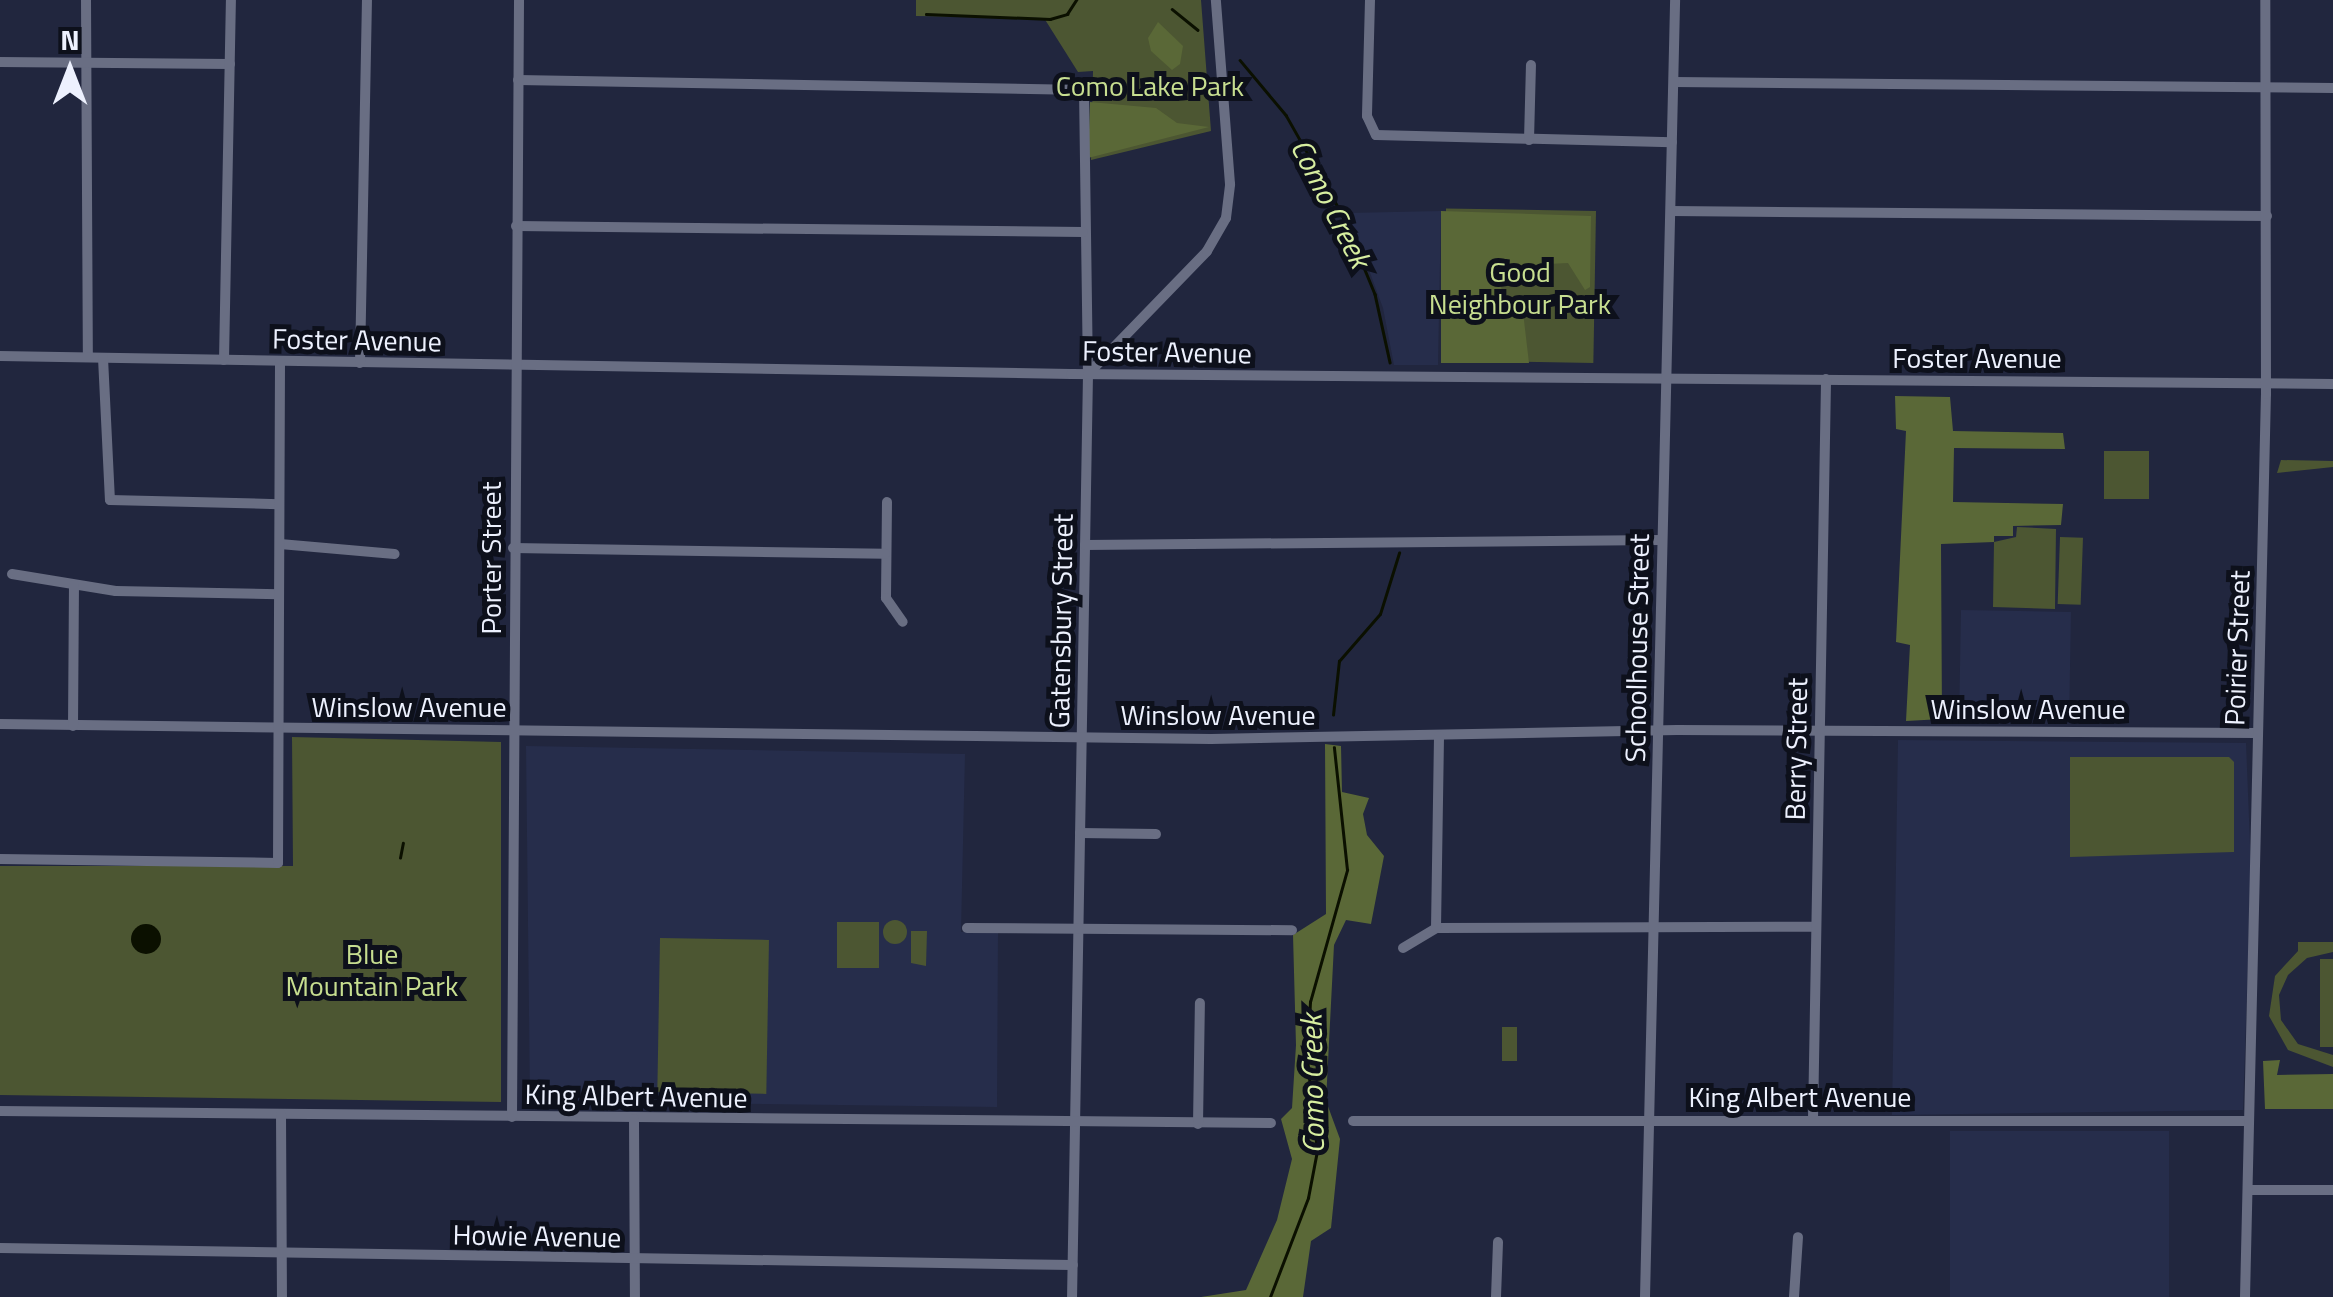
<!DOCTYPE html>
<style>
body{margin:0}
#map{position:relative;width:2333px;height:1297px;overflow:hidden;background:#21263e;font-family:"Titillium Web",sans-serif}
div>[style]{position:absolute}
.built>*{inset:0;background:#262d4b;transform-origin:0 0}
.green>*{inset:0;background:#4c5632;transform-origin:0 0}
.round{border-radius:50%}
.forest>*{inset:0;background:#5a6837}
.water>*{inset:0;background:#0b1000}
.stream>*{height:2.5px;margin:-1.25px;padding:0 1.25px;transform-origin:1.25px;border-radius:1.25px;background:#0b1000}
.minor>*{height:10px;margin:-5px;padding:0 5px;transform-origin:5px;border-radius:5px;background:#696e83}
span{translate:-50% -50%;white-space:nowrap;text-align:center;line-height:1.15;-webkit-text-stroke:10px #0d101b;paint-order:stroke}
.park-label{font-size:28px;color:#c7de90}
.street-label{font-size:28px;color:#edf1fe}
.water-label{font-size:30px;color:#d7eea0;font-style:italic}
.north{position:absolute;left:20px;top:20px;width:100px;height:100px;-webkit-text-stroke:8px #0d101b;paint-order:stroke;rotate:0deg;font-size:28px;font-weight:700;line-height:40px;text-align:center;color:#edf1fe}
.north::after{content:'';display:block;margin:auto;width:35px;height:45px;background:#edf1fe;clip-path:polygon(50% 0,100% 100%,50% 72%,0 100%)}
</style>
<div id="map">
<div class="built">
<i style="clip-path:polygon(1441px 211px,1438px 365px,1394px 365px,1383px 308px,1348px 213px)"></i>
<i style="left:1961px;top:610px;width:110px;height:95px;rotate:1deg"></i>
<i style="clip-path:polygon(1898px 740px,2246px 743px,2251px 869px,2243px 1110px,1892px 1115px)"></i>
<i style="clip-path:polygon(526px 746px,965px 754px,961px 932px,998px 932px,997px 1107px,530px 1101px)"></i>
<i style="left:1950px;top:1131px;width:219px;height:166px"></i>
</div>
<div class="green">
<i style="clip-path:polygon(916px 0,1201px 0,1211px 131px,1091px 160px,1093px 71px,1078px 72px,1044px 18px,916px 16px)"></i>
<i style="left:1596px;top:211px;width:152px;height:150px;rotate:91deg"></i>
<i style="left:2104px;top:451px;width:45px;height:48px"></i>
<i style="clip-path:polygon(2281px 460px,2333px 461px,2333px 467px,2277px 473px)"></i>
<i style="clip-path:polygon(2017px 527px,2056px 529px,2055px 609px,1993px 607px,1994px 542px,2016px 537px)"></i>
<i style="left:2060px;top:537px;width:23px;height:67px;rotate:2deg"></i>
<i style="clip-path:polygon(292px 737px,501px 742px,501px 1102px,0 1095px,0 866px,293px 866px)"></i>
<i style="clip-path:polygon(2070px 757px,2229px 757px,2234px 762px,2234px 852px,2070px 857px)"></i>
<i class="round" style="left:883px;top:920px;width:24px;height:24px"></i>
<i style="left:837px;top:922px;width:42px;height:46px"></i>
<i style="clip-path:polygon(911px 931px,927px 931px,926px 966px,911px 963px)"></i>
<i style="left:660px;top:938px;width:109px;height:154px;rotate:1deg"></i>
<i style="clip-path:polygon(2298px 942px,2333px 942px,2333px 952px,2307px 958px,2288px 975px,2279px 995px,2281px 1020px,2298px 1044px,2333px 1055px,2333px 1067px,2288px 1050px,2269px 1016px,2275px 976px,2298px 951px)"></i>
<i style="left:2320px;top:959px;width:13px;height:88px"></i>
<i style="left:1502px;top:1027px;width:15px;height:34px"></i>
</div>
<div class="forest">
<i style="clip-path:polygon(1158px 22px,1183px 46px,1180px 64px,1172px 70px,1151px 51px,1148px 38px)"></i>
<i style="clip-path:polygon(1090px 102px,1156px 108px,1177px 123px,1209px 127px,1088px 158px)"></i>
<i style="clip-path:polygon(1441px 211px,1591px 216px,1590px 287px,1585px 290px,1568px 263px,1506px 266px,1500px 279px,1504px 306px,1523px 312px,1529px 363px,1441px 363px)"></i>
<i style="clip-path:polygon(1895px 396px,1950px 397px,1953px 431px,2063px 433px,2065px 449px,1954px 448px,1953px 502px,2063px 504px,2061px 525px,2013px 526px,2013px 536px,1994px 536px,1994px 542px,1941px 544px,1942px 719px,1906px 721px,1910px 645px,1896px 642px,1906px 431px,1896px 429px)"></i>
<i style="clip-path:polygon(1325px 744px,1341px 746px,1342px 792px,1369px 798px,1363px 814px,1367px 835px,1384px 856px,1371px 924px,1346px 920px,1334px 945px,1326px 1101px,1340px 1139px,1331px 1228px,1311px 1241px,1303px 1297px,1201px 1297px,1246px 1290px,1277px 1220px,1292px 1159px,1281px 1119px,1292px 1108px,1296px 1045px,1293px 935px,1326px 914px)"></i>
<i style="clip-path:polygon(2280px 1060px,2277px 1075px,2333px 1074px,2333px 1109px,2265px 1109px,2263px 1061px)"></i>
</div>
<div class="water">
<i class="round" style="left:131px;top:924px;width:30px;height:30px"></i>
</div>
<div class="stream">
<i style="left:1172px;top:9px;width:33px;rotate:39deg"></i>
<i style="left:926px;top:14px;width:124px;rotate:2.3deg"></i>
<i style="left:1050px;top:19px;width:18px;rotate:-16deg"></i>
<i style="left:1067px;top:14px;width:17px;rotate:-57deg"></i>
<i style="left:1240px;top:60px;width:72px;rotate:50.1deg"></i>
<i style="left:1286px;top:115px;width:114px;rotate:60.5deg"></i>
<i style="left:1342px;top:214px;width:87px;rotate:67.6deg"></i>
<i style="left:1375px;top:294px;width:70px;rotate:77.6deg"></i>
<i style="left:1333px;top:715px;width:54px;rotate:-83.7deg"></i>
<i style="left:1339px;top:661px;width:62px;rotate:-48.9deg"></i>
<i style="left:1380px;top:614px;width:64px;rotate:-72.7deg"></i>
<i style="left:400px;top:858px;width:15px;rotate:-79deg"></i>
<i style="left:1270px;top:1297px;width:106px;rotate:-69deg"></i>
<i style="left:1308px;top:1198px;width:48px;rotate:-79.2deg"></i>
<i style="left:1317px;top:1151px;width:93px;rotate:-96.2deg"></i>
<i style="left:1307px;top:1059px;width:57px;rotate:-87deg"></i>
<i style="left:1310px;top:1002px;width:137px;rotate:-74.3deg"></i>
<i style="left:1347px;top:870px;width:123px;rotate:-96.1deg"></i>
</div>
<div class="minor">
<i style="left:86px;top:0;width:357px;rotate:89.7deg"></i>
<i style="left:1370px;top:0;width:116px;rotate:91.5deg"></i>
<i style="left:1367px;top:116px;width:21px;rotate:65deg"></i>
<i style="left:1376px;top:135px;width:296px;rotate:1.4deg"></i>
<i style="left:0;top:62px;width:230px;rotate:0.5deg"></i>
<i style="left:518px;top:80px;width:566px;rotate:1.01deg"></i>
<i style="left:1084px;top:90px;width:284px;rotate:89.2deg"></i>
<i style="left:1088px;top:374px;width:923px;rotate:90.99deg"></i>
<i style="left:1674px;top:82px;width:659px;rotate:0.52deg"></i>
<i style="left:1529px;top:140px;width:75px;rotate:-88.5deg"></i>
<i style="left:1671px;top:211px;width:596px;rotate:0.48deg"></i>
<i style="left:516px;top:226px;width:567px;rotate:0.61deg"></i>
<i style="left:0;top:356px;width:1071px;rotate:0.96deg"></i>
<i style="left:1071px;top:374px;width:1262px;rotate:0.45deg"></i>
<i style="left:103px;top:358px;width:142px;rotate:87.2deg"></i>
<i style="left:110px;top:500px;width:169px;rotate:1.4deg"></i>
<i style="left:224px;top:360px;width:360px;rotate:-88.9deg"></i>
<i style="left:360px;top:363px;width:363px;rotate:-88.9deg"></i>
<i style="left:1088px;top:374px;width:171px;rotate:-45.9deg"></i>
<i style="left:1207px;top:251px;width:38px;rotate:-60deg"></i>
<i style="left:1226px;top:218px;width:34px;rotate:-83deg"></i>
<i style="left:1230px;top:184px;width:185px;rotate:-94.4deg"></i>
<i style="left:887px;top:502px;width:96px;rotate:90.6deg"></i>
<i style="left:886px;top:598px;width:29px;rotate:55deg"></i>
<i style="left:280px;top:544px;width:115px;rotate:5deg"></i>
<i style="left:1085px;top:545px;width:577px;rotate:-0.5deg"></i>
<i style="left:513px;top:548px;width:372px;rotate:0.9deg"></i>
<i style="left:12px;top:574px;width:105px;rotate:9.3deg"></i>
<i style="left:116px;top:591px;width:163px;rotate:1.1deg"></i>
<i style="left:0;top:724px;width:1211px;rotate:0.71deg"></i>
<i style="left:1211px;top:739px;width:466px;rotate:-1.1deg"></i>
<i style="left:1677px;top:730px;width:579px;rotate:0.3deg"></i>
<i style="left:73px;top:726px;width:141px;rotate:-89.6deg"></i>
<i style="left:1080px;top:833px;width:76px;rotate:0.8deg"></i>
<i style="left:0;top:859px;width:278px;rotate:0.8deg"></i>
<i style="left:278px;top:863px;width:502px;rotate:-89.77deg"></i>
<i style="left:967px;top:928px;width:325px;rotate:0.4deg"></i>
<i style="left:1436px;top:928px;width:378px;rotate:-0.2deg"></i>
<i style="left:1403px;top:948px;width:39px;rotate:-31deg"></i>
<i style="left:1436px;top:928px;width:192px;rotate:-89.1deg"></i>
<i style="left:0;top:1111px;width:1271px;rotate:0.54deg"></i>
<i style="left:281px;top:1114px;width:183px;rotate:89.7deg"></i>
<i style="left:512px;top:1117px;width:1117px;rotate:-89.64deg"></i>
<i style="left:634px;top:1119px;width:178px;rotate:89.7deg"></i>
<i style="left:1813px;top:1119px;width:740px;rotate:-88.99deg"></i>
<i style="left:1353px;top:1121px;width:895px"></i>
<i style="left:1198px;top:1124px;width:121px;rotate:-89.1deg"></i>
<i style="left:2248px;top:1190px;width:85px"></i>
<i style="left:0;top:1248px;width:1073px;rotate:0.91deg"></i>
<i style="left:1496px;top:1297px;width:55px;rotate:-87.9deg"></i>
<i style="left:1645px;top:1297px;width:1297px;rotate:-88.67deg"></i>
<i style="left:1794px;top:1297px;width:60px;rotate:-86.2deg"></i>
<i style="left:2245px;top:1297px;width:903px;rotate:-88.67deg"></i>
<i style="left:2266px;top:394px;width:394px;rotate:-90.1deg"></i>
</div>
<div class="park-label">
<span style="left:1150px;top:86px">Como Lake Park</span>
<span style="left:1520px;top:288px">Good<br>Neighbour Park</span>
<span style="left:372px;top:970px">Blue<br>Mountain Park</span>
</div>
<div class="street-label">
<span style="left:357px;top:340px;rotate:1deg">Foster Avenue</span>
<span style="left:1167px;top:352px;rotate:1deg">Foster Avenue</span>
<span style="left:1977px;top:358px">Foster Avenue</span>
<span style="left:491px;top:558px;rotate:-90deg">Porter Street</span>
<span style="left:1061px;top:621px;rotate:-89deg">Gatensbury Street</span>
<span style="left:1637px;top:648px;rotate:-89deg">Schoolhouse Street</span>
<span style="left:2237px;top:648px;rotate:-88deg">Poirier Street</span>
<span style="left:409px;top:707px">Winslow Avenue</span>
<span style="left:2028px;top:709px">Winslow Avenue</span>
<span style="left:1218px;top:715px">Winslow Avenue</span>
<span style="left:1796px;top:749px;rotate:-89deg">Berry Street</span>
<span style="left:636px;top:1096px;rotate:1deg">King Albert Avenue</span>
<span style="left:1800px;top:1097px">King Albert Avenue</span>
<span style="left:537px;top:1236px;rotate:1deg">Howie Avenue</span>
</div>
<div class="water-label">
<span style="left:1331px;top:203px;rotate:63deg">Como Creek</span>
<span style="left:1312px;top:1084px;rotate:-91deg">Como Creek</span>
</div>
<div class="north">N</div>
</div>
